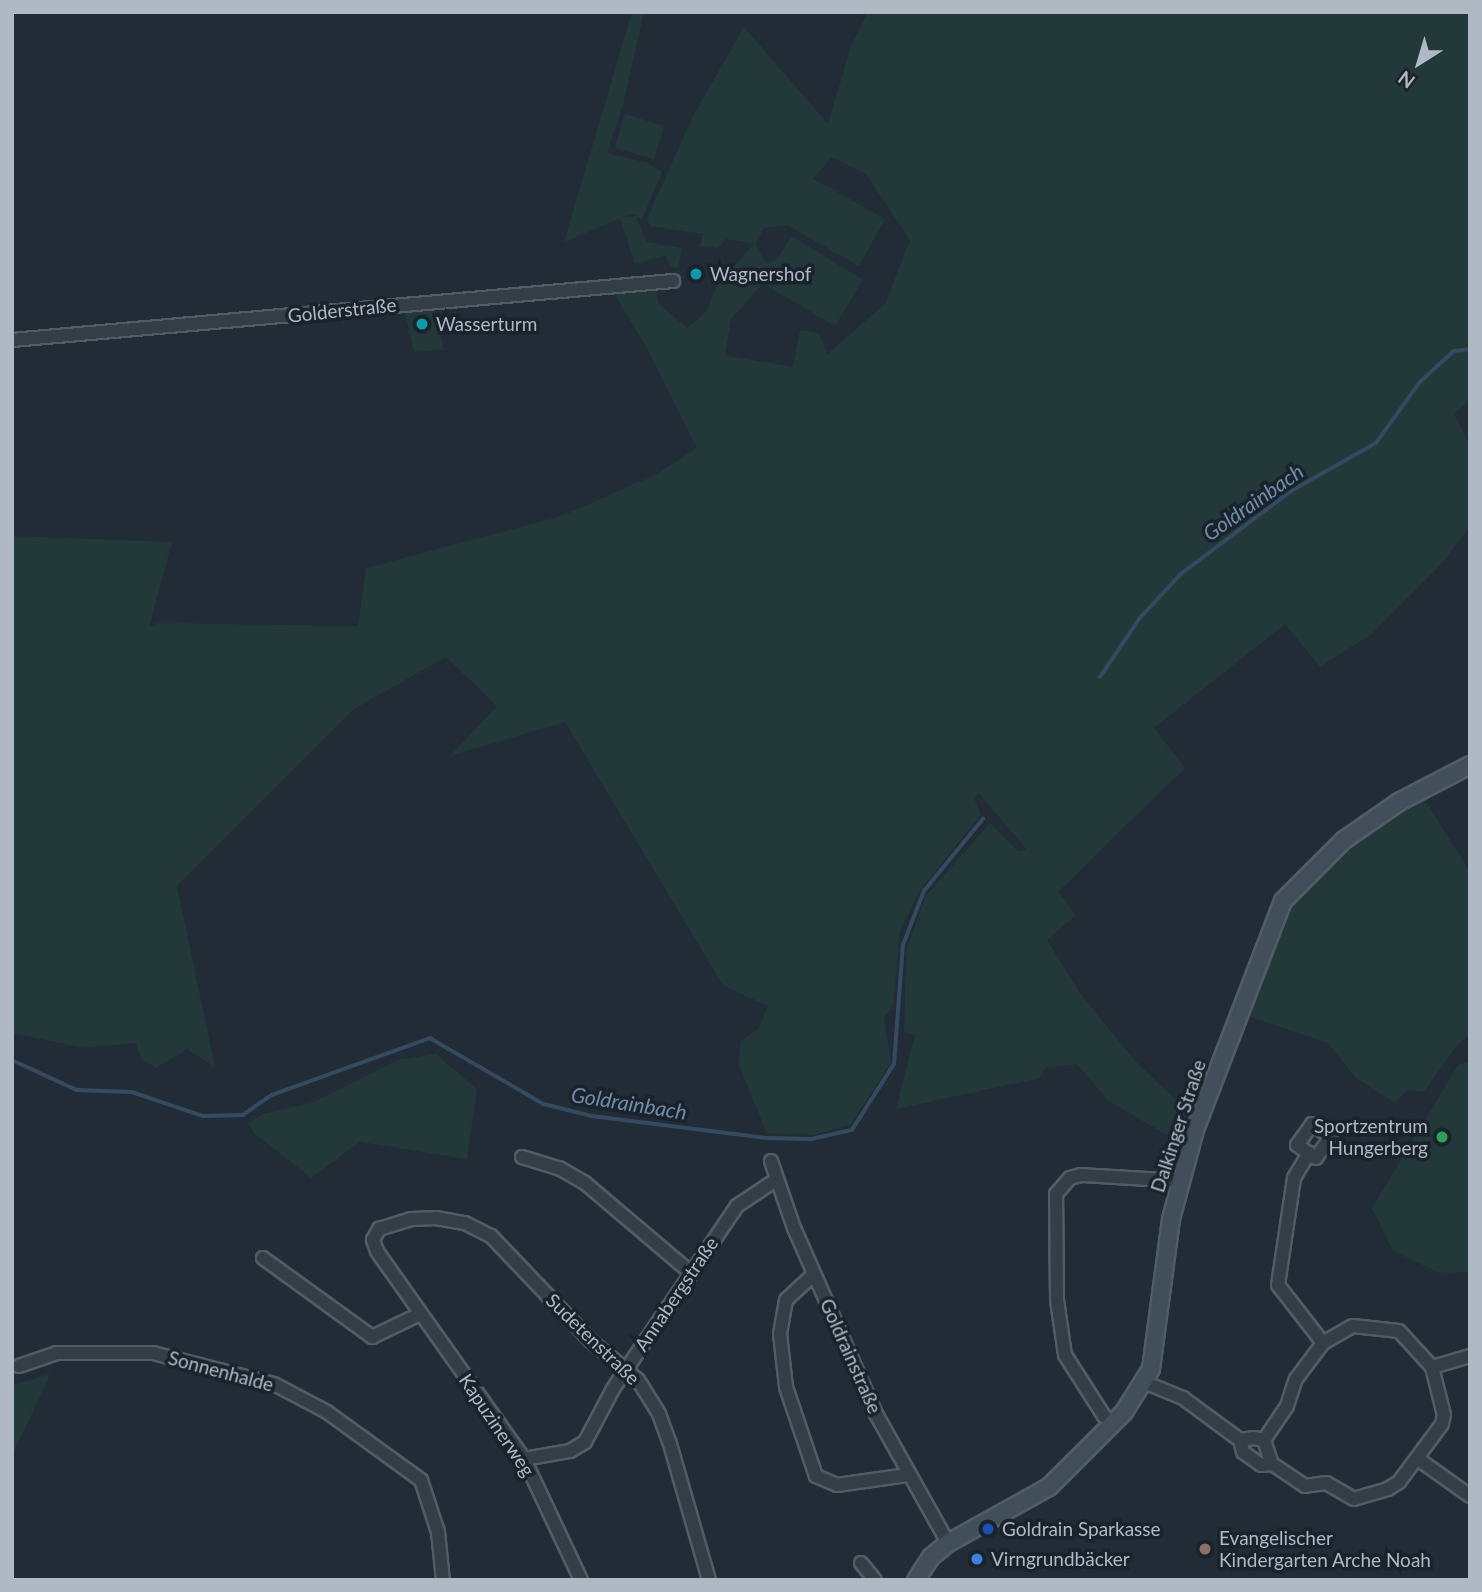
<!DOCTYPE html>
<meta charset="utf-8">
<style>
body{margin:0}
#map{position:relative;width:1482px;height:1592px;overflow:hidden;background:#212c37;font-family:Lato,sans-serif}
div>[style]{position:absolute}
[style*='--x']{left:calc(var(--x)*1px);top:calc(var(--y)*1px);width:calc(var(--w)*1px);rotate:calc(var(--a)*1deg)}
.green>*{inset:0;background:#233838;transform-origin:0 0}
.stream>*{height:3.5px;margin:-1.75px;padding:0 1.75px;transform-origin:1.75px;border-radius:1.75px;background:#354a5e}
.roads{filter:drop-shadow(2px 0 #525c65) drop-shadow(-2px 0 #525c65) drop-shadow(0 2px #525c65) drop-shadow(0 -2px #525c65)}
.street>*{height:12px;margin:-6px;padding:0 6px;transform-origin:6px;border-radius:6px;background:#343e47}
.secondary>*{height:16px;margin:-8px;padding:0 8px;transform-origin:8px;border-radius:8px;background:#424e5a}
.dots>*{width:19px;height:19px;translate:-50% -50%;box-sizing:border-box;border:4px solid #1a232c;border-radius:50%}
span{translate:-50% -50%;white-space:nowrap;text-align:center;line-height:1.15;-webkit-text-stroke:7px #1a232c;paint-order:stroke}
.poi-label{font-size:19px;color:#aeb9c4}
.left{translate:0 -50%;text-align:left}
.right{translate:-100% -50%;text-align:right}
.street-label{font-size:19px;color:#aeb9c4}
.water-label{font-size:21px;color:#708da7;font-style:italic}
.frame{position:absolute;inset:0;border:14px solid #aeb9c4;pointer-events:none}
.north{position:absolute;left:1384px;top:28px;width:70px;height:70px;-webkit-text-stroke:5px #1a232c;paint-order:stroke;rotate:217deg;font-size:19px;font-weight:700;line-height:28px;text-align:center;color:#aeb9c4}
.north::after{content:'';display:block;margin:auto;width:24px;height:32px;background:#aeb9c4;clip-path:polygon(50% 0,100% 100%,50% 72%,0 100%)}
</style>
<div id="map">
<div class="green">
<div style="clip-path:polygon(632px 12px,644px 12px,623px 105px,607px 153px,648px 163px,662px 172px,642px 219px,636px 217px,647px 242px,682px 248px,678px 268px,671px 267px,665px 255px,635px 264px,620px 218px,636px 216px,631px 214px,564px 242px)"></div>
<div style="clip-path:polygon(evenodd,868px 12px,1470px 12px,1470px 400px,1454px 414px,1470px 445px,1470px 526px,1444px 561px,1373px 633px,1320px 667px,1285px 624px,1154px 728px,1185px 768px,1058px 892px,1076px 915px,1047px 940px,1080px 993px,1135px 1061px,1193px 1116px,1183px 1144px,1108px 1101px,1077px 1064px,1045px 1068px,1040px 1078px,896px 1109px,915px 1035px,904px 1032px,906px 952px,925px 897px,990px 823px,1018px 851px,1027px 850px,979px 793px,974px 798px,981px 815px,920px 890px,900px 930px,893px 1006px,884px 1017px,891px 1063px,850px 1125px,813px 1135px,767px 1133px,738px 1063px,741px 1041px,758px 1029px,768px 1006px,723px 985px,565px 722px,450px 756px,497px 706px,446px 657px,354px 709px,177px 886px,215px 1067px,187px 1049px,156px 1068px,141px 1059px,136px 1043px,84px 1048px,12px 1033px,12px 536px,172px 542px,149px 627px,158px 623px,358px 626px,366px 568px,562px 516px,657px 474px,697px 448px,645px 345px,610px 287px,654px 283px,659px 304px,687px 328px,707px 311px,717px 285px,754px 244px,726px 239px,718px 248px,700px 247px,703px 234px,650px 226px,647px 219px,693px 116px,744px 27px,828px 124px,851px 46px,868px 12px,831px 157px,866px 174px,910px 240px,885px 304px,827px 354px,819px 333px,800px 330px,793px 367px,725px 355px,731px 319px,763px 283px,835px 326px,863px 280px,792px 236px,777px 259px,766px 263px,755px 244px,764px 228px,787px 225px,859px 266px,885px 219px,814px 179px,831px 157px)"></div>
<div style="left:625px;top:114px;width:41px;height:35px;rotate:17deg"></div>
<div style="clip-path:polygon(435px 310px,444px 350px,414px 352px,405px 313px)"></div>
<div style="clip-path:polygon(1423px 798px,1470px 871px,1470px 1035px,1456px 1046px,1424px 1092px,1407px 1090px,1394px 1103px,1356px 1078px,1328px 1043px,1248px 1016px,1287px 911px,1356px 844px)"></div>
<div style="clip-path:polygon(436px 1054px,477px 1089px,467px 1159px,360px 1142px,311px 1178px,254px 1133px,248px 1123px,263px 1114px,311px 1103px,401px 1059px)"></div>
<div style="clip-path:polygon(1470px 1061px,1470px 1272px,1440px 1273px,1393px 1251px,1372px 1208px,1458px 1065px)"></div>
<div style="clip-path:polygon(50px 1374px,44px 1388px,12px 1456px,12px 1385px)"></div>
</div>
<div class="stream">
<div style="--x:1100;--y:677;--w:71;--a:-55.9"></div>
<div style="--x:1140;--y:618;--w:60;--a:-47"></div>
<div style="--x:1181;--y:574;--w:138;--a:-37"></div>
<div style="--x:1291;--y:491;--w:98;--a:-29.5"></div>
<div style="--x:1376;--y:443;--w:75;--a:-54.2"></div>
<div style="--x:1420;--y:382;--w:46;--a:-42.4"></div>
<div style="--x:1454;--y:351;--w:16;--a:-7"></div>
<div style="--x:12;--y:1060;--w:72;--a:24.8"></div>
<div style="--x:77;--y:1090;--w:55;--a:2.1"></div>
<div style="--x:132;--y:1092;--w:75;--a:18.7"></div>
<div style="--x:203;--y:1116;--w:40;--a:-1.4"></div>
<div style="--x:243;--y:1115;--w:35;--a:-35"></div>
<div style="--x:272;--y:1095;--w:168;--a:-19.8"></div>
<div style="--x:430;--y:1038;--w:132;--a:30.1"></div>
<div style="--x:544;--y:1104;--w:49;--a:14"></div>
<div style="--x:592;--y:1116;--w:174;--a:7.2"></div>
<div style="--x:765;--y:1138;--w:46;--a:1.2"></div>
<div style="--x:811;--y:1139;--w:42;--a:-12.4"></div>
<div style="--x:852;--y:1130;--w:78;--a:-57.5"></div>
<div style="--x:894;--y:1064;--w:119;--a:-85.7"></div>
<div style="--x:903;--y:945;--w:58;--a:-68.7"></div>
<div style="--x:924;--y:891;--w:93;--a:-50.7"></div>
</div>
<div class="roads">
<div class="street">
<div style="--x:12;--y:340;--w:664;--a:-5.1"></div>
<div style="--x:1312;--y:1124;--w:23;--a:34"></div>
<div style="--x:1331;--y:1137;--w:26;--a:126"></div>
<div style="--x:1316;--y:1158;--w:23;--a:-146"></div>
<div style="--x:1297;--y:1145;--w:26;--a:-54"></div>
<div style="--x:1309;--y:1153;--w:29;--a:121"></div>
<div style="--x:1294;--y:1178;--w:108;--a:98.5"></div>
<div style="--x:1278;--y:1285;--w:73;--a:52.2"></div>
<div style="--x:522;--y:1157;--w:39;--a:17"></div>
<div style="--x:559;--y:1168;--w:30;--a:30"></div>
<div style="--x:585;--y:1183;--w:139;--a:40.3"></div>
<div style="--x:771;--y:1161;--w:71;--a:71.1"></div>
<div style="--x:794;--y:1228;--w:203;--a:66.2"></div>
<div style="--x:876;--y:1414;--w:148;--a:60.8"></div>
<div style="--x:263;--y:1258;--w:135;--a:35.9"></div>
<div style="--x:372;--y:1337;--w:53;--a:-25.6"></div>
<div style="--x:814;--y:1274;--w:38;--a:137"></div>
<div style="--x:786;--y:1300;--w:35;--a:100"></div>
<div style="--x:780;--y:1334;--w:53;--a:83.5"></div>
<div style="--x:786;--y:1387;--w:94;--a:71.4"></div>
<div style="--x:816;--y:1476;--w:23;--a:23"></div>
<div style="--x:837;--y:1485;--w:71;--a:-8.1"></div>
<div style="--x:19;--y:1366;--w:39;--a:-19"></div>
<div style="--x:56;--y:1353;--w:97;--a:0"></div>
<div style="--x:153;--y:1353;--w:125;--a:14.4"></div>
<div style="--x:274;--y:1384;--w:60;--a:27.8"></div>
<div style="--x:327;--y:1412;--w:116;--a:35.9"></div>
<div style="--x:421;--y:1480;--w:55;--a:71.9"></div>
<div style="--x:438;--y:1532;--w:48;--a:84.1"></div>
<div style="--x:1432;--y:1367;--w:40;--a:-16"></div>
<div style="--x:1144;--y:1382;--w:42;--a:22.3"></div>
<div style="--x:1183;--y:1398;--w:71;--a:36.4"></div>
<div style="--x:1114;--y:1424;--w:13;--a:-141"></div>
<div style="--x:1104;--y:1416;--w:72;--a:-122.6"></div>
<div style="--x:1065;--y:1355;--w:56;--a:-98.3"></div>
<div style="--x:1057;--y:1300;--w:106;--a:-90.5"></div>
<div style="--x:1056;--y:1194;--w:21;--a:-49"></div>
<div style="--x:1070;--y:1178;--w:11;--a:-15"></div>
<div style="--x:1081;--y:1175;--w:98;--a:3.5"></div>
<div style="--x:1254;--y:1438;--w:10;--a:11"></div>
<div style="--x:1264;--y:1440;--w:25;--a:72"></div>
<div style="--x:1272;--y:1464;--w:11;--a:175"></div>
<div style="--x:1261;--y:1465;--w:22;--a:-144"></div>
<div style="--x:1243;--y:1452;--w:12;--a:-104"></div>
<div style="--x:1240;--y:1440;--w:14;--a:-8"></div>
<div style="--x:1264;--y:1440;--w:41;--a:-55.9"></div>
<div style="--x:1287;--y:1406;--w:28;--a:-72"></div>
<div style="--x:1296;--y:1379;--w:45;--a:-53.1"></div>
<div style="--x:1323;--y:1343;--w:34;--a:-30"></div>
<div style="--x:1353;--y:1326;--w:46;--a:6.2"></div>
<div style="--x:1399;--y:1331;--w:49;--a:47.5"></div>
<div style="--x:1432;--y:1367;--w:49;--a:76"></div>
<div style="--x:1444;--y:1415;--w:9;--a:103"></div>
<div style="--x:1442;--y:1424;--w:72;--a:126.6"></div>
<div style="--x:1399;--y:1482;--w:13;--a:148"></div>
<div style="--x:1388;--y:1489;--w:35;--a:164"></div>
<div style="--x:1354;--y:1499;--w:32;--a:-150"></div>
<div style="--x:1326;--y:1483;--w:21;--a:172"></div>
<div style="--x:1305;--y:1486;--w:40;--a:-146"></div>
<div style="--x:524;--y:1459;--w:47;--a:-9.9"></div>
<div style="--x:570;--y:1451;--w:17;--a:-31"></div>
<div style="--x:585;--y:1442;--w:60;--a:-62.2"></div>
<div style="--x:613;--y:1389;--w:221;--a:-55.9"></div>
<div style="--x:737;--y:1206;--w:47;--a:-33.7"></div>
<div style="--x:1418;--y:1459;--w:64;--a:35.4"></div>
<div style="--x:861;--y:1563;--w:22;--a:51"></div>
<div style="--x:581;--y:1580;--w:134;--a:-115.2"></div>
<div style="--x:524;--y:1459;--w:255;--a:-125.3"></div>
<div style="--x:377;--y:1251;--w:12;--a:-110"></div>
<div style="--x:373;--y:1240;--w:13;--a:-61"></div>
<div style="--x:379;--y:1229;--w:34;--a:-17"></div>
<div style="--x:411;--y:1219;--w:25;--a:-2"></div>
<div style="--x:436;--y:1218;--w:29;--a:10"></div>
<div style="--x:465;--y:1223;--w:29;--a:27"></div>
<div style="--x:491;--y:1236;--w:145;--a:46.4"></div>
<div style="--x:591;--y:1341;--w:61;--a:39.7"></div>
<div style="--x:638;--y:1380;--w:40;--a:58"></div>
<div style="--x:659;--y:1414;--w:32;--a:70"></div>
<div style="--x:670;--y:1444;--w:141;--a:74"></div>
</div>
<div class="secondary">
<div style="--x:916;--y:1580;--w:27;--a:-57"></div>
<div style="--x:931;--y:1557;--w:22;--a:-39"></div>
<div style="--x:948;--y:1543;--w:115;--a:-29"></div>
<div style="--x:1049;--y:1487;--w:106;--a:-45"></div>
<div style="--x:1124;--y:1412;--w:51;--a:-57.9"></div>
<div style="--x:1151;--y:1369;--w:151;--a:-82.4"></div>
<div style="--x:1171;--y:1219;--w:92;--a:-74.9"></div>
<div style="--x:1195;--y:1130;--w:245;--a:-69"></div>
<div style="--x:1283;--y:901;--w:86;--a:-45"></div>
<div style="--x:1344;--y:840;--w:67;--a:-34.6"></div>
<div style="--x:1399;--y:802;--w:80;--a:-27.5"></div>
</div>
</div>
<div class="dots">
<div style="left:696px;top:274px;background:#0f9aa8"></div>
<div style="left:422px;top:324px;background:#0f9aa8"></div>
<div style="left:1442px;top:1137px;background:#2e9e5b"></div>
<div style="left:988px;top:1529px;background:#1a4fb4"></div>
<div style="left:1205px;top:1549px;background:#8d6e63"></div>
<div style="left:977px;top:1559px;background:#3f7fe0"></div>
</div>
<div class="poi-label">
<span class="left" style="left:710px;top:274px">Wagnershof</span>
<span class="left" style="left:436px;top:324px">Wasserturm</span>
<span class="right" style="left:1428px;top:1137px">Sportzentrum<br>Hungerberg</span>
<span class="left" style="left:1002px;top:1529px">Goldrain Sparkasse</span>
<span class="left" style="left:1219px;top:1549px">Evangelischer<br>Kindergarten Arche Noah</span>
<span class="left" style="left:991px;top:1559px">Virngrundbäcker</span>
</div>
<div class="street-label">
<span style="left:342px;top:310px;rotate:-6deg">Golderstraße</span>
<span style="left:1178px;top:1126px;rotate:-72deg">Dalkinger Straße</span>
<span style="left:676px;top:1294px;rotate:-56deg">Annabergstraße</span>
<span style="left:593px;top:1339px;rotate:44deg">Sudetenstraße</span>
<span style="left:851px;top:1356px;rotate:66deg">Goldrainstraße</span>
<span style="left:221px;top:1371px;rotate:15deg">Sonnenhalde</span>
<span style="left:497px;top:1425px;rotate:56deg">Kapuzinerweg</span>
</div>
<div class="water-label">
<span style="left:1253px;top:502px;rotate:-35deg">Goldrainbach</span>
<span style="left:629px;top:1103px;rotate:9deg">Goldrainbach</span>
</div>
<div class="frame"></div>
<div class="north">N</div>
</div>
